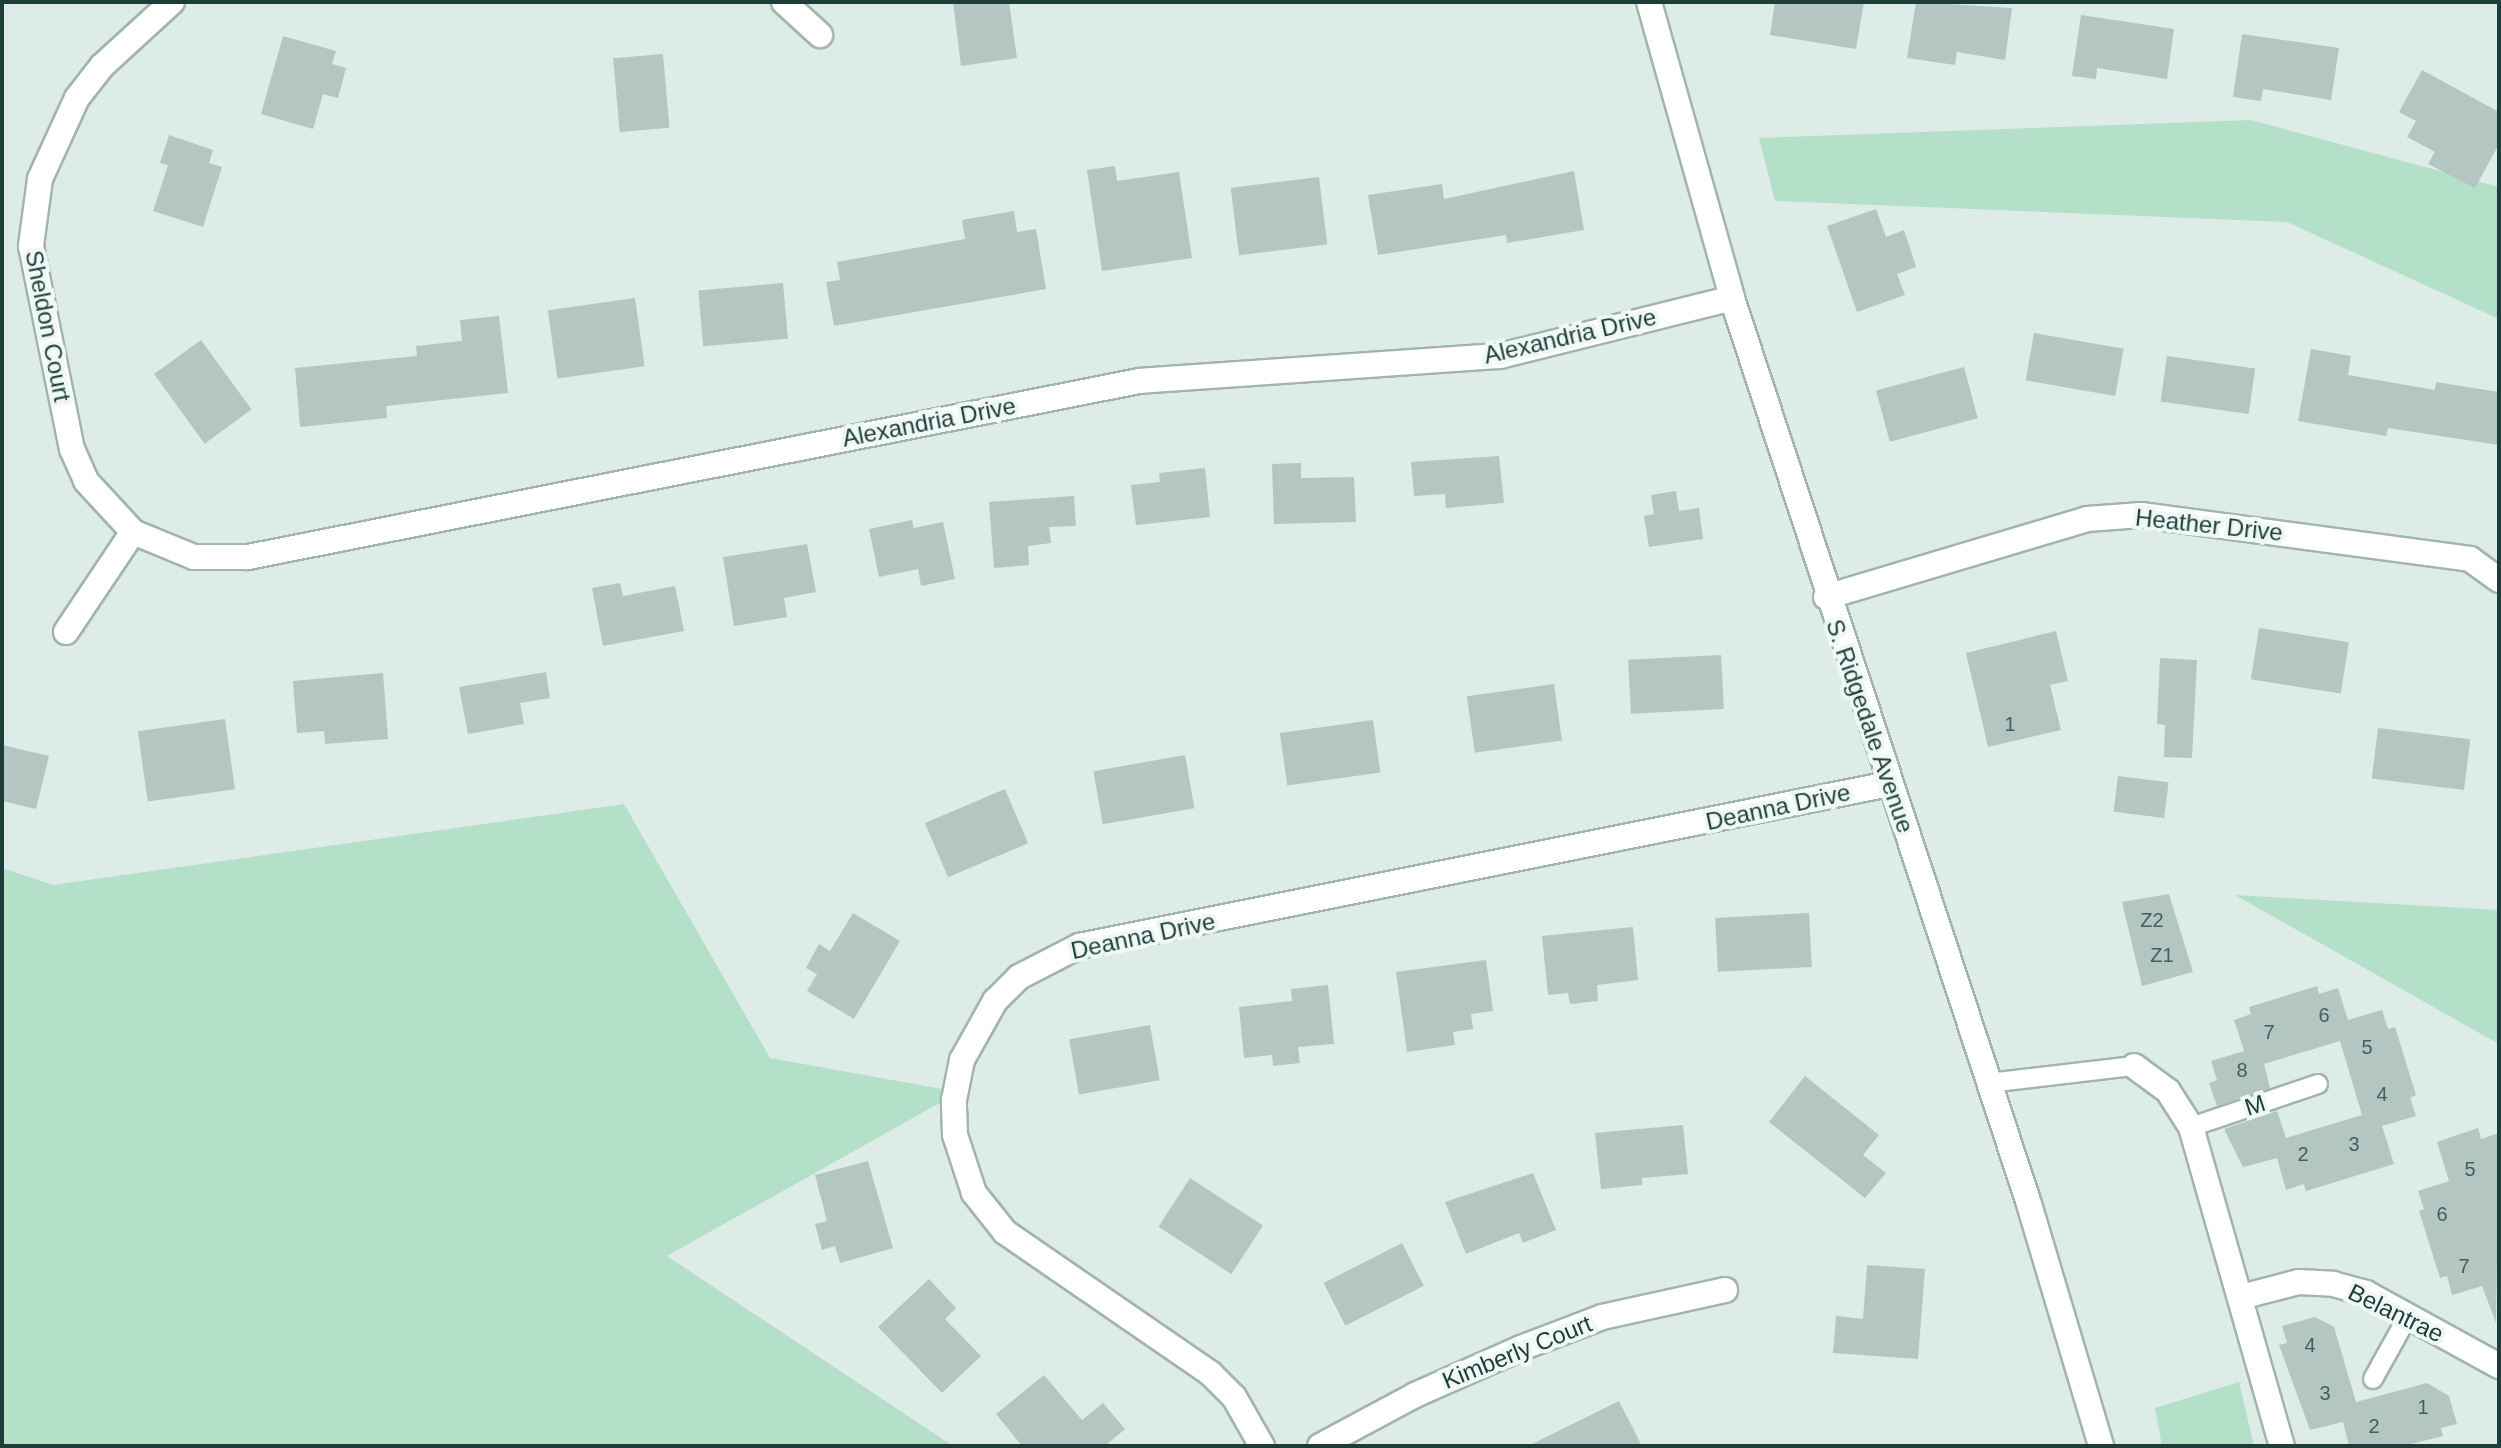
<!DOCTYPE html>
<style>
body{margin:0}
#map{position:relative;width:2501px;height:1448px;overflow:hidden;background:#deece8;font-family:Helvetica,sans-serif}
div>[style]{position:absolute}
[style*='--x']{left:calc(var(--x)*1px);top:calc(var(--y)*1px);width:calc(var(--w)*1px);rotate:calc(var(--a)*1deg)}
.green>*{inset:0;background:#b4dfc8}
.building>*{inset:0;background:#b3c6c2;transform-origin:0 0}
.roads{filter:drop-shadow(2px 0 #a1b4b0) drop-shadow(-2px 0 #a1b4b0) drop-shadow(0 2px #a1b4b0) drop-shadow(0 -2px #a1b4b0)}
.lane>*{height:18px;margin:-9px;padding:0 9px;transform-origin:9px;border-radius:9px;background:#fff}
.street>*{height:24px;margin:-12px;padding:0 12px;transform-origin:12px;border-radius:12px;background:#fff}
.secondary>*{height:24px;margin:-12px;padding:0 12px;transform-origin:12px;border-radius:12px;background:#fff}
span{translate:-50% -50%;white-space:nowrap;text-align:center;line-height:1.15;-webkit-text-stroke:8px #eff8f5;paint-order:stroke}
.number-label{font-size:20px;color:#435f5c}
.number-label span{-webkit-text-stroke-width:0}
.street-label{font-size:24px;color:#1e3d3a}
.frame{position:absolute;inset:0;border:4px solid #1e3d3a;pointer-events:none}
</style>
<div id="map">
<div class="green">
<div style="clip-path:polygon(2251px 120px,2499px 187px,2499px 319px,2287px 222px,1775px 201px,1759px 138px)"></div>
<div style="clip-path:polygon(624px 804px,770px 1058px,959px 1092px,667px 1256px,953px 1446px,2px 1446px,2px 868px,53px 885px)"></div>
<div style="clip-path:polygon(2235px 895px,2499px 910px,2499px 1044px)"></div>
<div style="clip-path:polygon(2239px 1382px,2254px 1446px,2162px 1446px,2155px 1408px)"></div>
</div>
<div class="building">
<div style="clip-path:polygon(953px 2px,1009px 2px,1017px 58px,961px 66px)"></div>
<div style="clip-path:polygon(1775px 2px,1864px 2px,1856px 49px,1770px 35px)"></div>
<div style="clip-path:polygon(1916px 2px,2012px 8px,2005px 60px,1957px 52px,1955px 65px,1907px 58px)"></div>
<div style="clip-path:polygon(2081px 15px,2174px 29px,2167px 79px,2097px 68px,2096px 79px,2072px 76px)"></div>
<div style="clip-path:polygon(2242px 34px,2339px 48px,2331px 100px,2263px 89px,2261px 101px,2233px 97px)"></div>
<div style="clip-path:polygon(283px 36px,336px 51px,332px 64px,346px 68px,338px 98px,323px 94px,313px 129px,261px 114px)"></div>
<div style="left:663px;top:54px;width:74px;height:50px;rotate:85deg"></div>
<div style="clip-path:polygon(2422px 70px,2499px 112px,2499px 144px,2475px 188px,2428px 164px,2435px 152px,2407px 137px,2416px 121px,2399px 112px)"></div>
<div style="clip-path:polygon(169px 135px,213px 150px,209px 163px,222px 167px,203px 227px,153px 211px,168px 165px,160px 163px)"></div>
<div style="clip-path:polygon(1115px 166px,1117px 181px,1179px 172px,1192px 258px,1102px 271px,1087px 170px)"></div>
<div style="clip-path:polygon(1574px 171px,1584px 230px,1507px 243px,1506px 235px,1378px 255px,1368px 195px,1442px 184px,1444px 199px)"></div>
<div style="left:1319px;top:177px;width:68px;height:89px;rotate:83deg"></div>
<div style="clip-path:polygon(1876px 209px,1886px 237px,1904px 230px,1916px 267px,1897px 274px,1905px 295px,1857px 312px,1827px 226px)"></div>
<div style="clip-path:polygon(1014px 211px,1017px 232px,1036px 229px,1046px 289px,834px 326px,826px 282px,840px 280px,837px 262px,965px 239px,962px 220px)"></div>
<div style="left:783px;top:283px;width:56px;height:85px;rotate:85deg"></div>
<div style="left:635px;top:298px;width:69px;height:88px;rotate:82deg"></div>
<div style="clip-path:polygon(499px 316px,508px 393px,386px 406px,387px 418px,300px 427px,295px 368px,417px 356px,416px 346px,462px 341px,460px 320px)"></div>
<div style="left:2034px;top:333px;width:91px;height:48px;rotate:10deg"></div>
<div style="left:201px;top:340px;width:86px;height:58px;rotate:54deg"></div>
<div style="clip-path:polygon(2311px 349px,2351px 356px,2348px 375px,2435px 390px,2436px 382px,2499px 392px,2499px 445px,2388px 428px,2386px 436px,2298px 421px)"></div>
<div style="left:2167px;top:356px;width:89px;height:46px;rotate:8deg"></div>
<div style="left:1964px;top:367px;width:53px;height:91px;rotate:75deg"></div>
<div style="clip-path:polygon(1499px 456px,1504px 503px,1446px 508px,1445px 494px,1414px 496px,1411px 462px)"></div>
<div style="clip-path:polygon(1301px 463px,1301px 478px,1354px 477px,1356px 522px,1274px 524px,1272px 464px)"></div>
<div style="clip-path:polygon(1205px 468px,1210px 517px,1136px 525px,1131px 485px,1160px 482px,1159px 473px)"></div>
<div style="clip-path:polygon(1676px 491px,1679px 511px,1699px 508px,1703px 539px,1649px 547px,1644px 516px,1654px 514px,1651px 495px)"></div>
<div style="clip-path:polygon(1074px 496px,1076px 526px,1049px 527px,1051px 543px,1028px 546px,1029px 565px,994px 568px,989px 502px)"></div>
<div style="clip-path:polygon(912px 520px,914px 528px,943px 522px,955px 579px,921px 586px,918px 569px,879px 577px,869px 529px)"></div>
<div style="clip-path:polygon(807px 544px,816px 592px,784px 598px,787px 617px,734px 626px,723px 557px)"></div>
<div style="clip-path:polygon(620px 583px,623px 596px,675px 586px,684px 631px,603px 646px,592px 588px)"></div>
<div style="left:2259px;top:628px;width:91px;height:52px;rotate:9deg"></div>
<div style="clip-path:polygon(2056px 631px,2068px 681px,2050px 685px,2061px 730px,1988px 747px,1966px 653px)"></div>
<div style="left:1721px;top:655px;width:54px;height:93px;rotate:87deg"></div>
<div style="clip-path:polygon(2160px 658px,2197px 660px,2192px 758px,2164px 757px,2165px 725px,2157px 724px)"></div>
<div style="clip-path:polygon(546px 672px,550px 698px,520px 703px,524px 724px,468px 734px,459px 687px)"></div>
<div style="clip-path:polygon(383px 673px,388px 739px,325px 744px,324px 731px,297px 733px,293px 681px)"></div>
<div style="left:1554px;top:684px;width:57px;height:88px;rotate:82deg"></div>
<div style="left:225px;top:719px;width:71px;height:88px;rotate:82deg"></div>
<div style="left:1373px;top:720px;width:53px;height:94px;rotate:82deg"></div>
<div style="left:2378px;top:728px;width:93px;height:51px;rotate:7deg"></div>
<div style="clip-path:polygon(2px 745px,49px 756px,36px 809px,2px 801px)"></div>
<div style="left:1185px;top:755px;width:54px;height:93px;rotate:80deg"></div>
<div style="left:2118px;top:776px;width:51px;height:36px;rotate:7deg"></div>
<div style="left:1005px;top:789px;width:59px;height:87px;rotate:67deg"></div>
<div style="clip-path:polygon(2169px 894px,2193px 972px,2142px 986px,2122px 902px)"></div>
<div style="clip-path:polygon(853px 913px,900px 941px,854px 1019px,807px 991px,817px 974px,806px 968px,819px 944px,830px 951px)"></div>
<div style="left:1809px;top:913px;width:54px;height:94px;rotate:87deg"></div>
<div style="clip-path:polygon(1633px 927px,1638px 980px,1597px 985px,1598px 1001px,1570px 1004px,1568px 993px,1548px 995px,1542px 936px)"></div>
<div style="clip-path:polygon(1486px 960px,1493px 1011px,1471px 1014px,1473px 1029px,1453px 1032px,1455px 1045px,1407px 1052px,1396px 972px)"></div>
<div style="clip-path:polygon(1328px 985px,1334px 1044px,1298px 1047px,1300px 1063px,1273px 1066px,1272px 1055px,1244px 1058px,1239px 1007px,1292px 1001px,1291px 989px)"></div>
<div style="clip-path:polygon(2317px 986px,2319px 994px,2338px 988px,2348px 1020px,2382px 1010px,2388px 1029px,2395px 1027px,2416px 1095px,2410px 1098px,2416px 1116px,2382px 1126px,2394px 1164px,2306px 1191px,2304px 1184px,2286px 1190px,2277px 1158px,2243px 1167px,2224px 1129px,2277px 1111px,2286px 1138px,2362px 1115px,2340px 1041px,2264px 1064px,2270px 1088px,2217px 1106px,2209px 1083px,2217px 1080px,2211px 1061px,2244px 1051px,2234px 1020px,2251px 1014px,2249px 1007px)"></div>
<div style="left:1150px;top:1025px;width:56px;height:82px;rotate:80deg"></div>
<div style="clip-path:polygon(1805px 1076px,1879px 1135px,1863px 1155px,1886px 1173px,1865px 1198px,1769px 1122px)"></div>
<div style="clip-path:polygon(1683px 1125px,1688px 1174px,1642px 1178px,1642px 1185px,1601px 1189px,1595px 1133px)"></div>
<div style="clip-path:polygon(2478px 1128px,2481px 1139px,2499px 1133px,2496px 1323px,2482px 1286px,2452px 1295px,2447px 1276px,2440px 1278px,2419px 1211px,2424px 1209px,2418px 1191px,2449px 1181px,2437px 1142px)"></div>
<div style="clip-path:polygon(868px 1161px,893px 1248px,840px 1263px,835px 1246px,822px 1250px,815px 1224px,827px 1221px,815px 1175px)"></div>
<div style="clip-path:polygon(1533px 1173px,1556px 1230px,1523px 1243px,1519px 1233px,1466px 1254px,1445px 1202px)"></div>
<div style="left:1190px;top:1178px;width:87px;height:58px;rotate:33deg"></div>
<div style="left:1402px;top:1243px;width:48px;height:88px;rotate:63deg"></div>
<div style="clip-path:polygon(1867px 1265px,1925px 1269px,1918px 1359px,1833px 1353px,1836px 1316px,1863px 1319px)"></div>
<div style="clip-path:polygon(929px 1279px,956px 1308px,945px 1319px,981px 1356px,942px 1393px,878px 1327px)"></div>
<div style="clip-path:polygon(2315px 1317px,2334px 1327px,2356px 1402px,2427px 1383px,2449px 1396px,2457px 1424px,2441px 1428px,2443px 1436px,2403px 1446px,2349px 1446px,2343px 1422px,2310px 1430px,2279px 1345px,2287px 1343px,2282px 1326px)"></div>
<div style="clip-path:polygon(1044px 1375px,1082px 1420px,1103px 1403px,1125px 1429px,1105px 1446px,1022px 1446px,996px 1414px)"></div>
<div style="clip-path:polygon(1619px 1401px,1642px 1446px,1528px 1446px)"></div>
</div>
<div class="roads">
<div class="lane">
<div style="--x:1989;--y:1083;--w:146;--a:-6.7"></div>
<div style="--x:2191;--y:1127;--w:134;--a:-18.7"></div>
<div style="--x:2373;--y:1379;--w:72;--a:-60.9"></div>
</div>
<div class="street">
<div style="--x:172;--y:2;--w:95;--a:137.6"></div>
<div style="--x:102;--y:66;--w:41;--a:128"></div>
<div style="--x:77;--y:98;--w:89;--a:114.6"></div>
<div style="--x:40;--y:179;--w:68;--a:97.7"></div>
<div style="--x:31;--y:246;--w:207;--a:78.6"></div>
<div style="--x:72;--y:449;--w:35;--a:66"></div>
<div style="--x:86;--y:481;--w:69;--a:47.3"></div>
<div style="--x:133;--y:532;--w:66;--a:22.3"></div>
<div style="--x:194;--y:557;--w:54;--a:0"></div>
<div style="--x:248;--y:557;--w:908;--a:-11.17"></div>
<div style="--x:1139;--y:381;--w:362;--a:-4"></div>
<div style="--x:1500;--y:356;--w:239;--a:-14"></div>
<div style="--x:784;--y:2;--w:49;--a:42.5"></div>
<div style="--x:1826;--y:597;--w:272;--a:-16.6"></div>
<div style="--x:2087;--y:519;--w:54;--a:-4.2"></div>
<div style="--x:2141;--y:515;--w:332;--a:7.6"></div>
<div style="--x:2470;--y:559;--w:36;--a:36"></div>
<div style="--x:66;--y:632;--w:120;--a:-56.2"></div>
<div style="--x:2134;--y:1066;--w:42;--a:36.3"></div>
<div style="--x:2168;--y:1091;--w:43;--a:57.4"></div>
<div style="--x:2191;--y:1127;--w:332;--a:74.1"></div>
<div style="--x:2241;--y:1297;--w:60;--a:-14.5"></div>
<div style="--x:2299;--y:1282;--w:34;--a:3"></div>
<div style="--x:2333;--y:1284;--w:34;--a:15"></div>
<div style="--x:2366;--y:1293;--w:152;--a:28.8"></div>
<div style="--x:1262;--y:1446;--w:56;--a:-119.7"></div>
<div style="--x:1234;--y:1397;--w:34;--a:-135"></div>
<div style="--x:1210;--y:1373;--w:249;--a:-145.5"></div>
<div style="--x:1005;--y:1232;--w:50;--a:-128.5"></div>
<div style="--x:974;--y:1193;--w:61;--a:-108.1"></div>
<div style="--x:955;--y:1135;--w:35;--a:-92"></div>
<div style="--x:954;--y:1100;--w:41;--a:-78.7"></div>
<div style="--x:962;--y:1060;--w:68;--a:-60.8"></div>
<div style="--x:995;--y:1001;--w:34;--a:-45"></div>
<div style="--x:1019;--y:977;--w:68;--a:-27.3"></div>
<div style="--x:1079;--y:946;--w:826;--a:-11.31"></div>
<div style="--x:1320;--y:1446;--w:108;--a:-28.2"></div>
<div style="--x:1415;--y:1395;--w:116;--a:-23.9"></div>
<div style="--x:1521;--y:1348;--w:87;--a:-20.9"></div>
<div style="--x:1602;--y:1317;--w:126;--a:-12.4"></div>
</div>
<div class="secondary">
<div style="--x:1649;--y:2;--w:307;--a:74.3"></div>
<div style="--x:1732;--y:298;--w:953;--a:71.85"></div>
<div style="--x:2029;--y:1204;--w:252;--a:73.4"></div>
</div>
</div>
<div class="number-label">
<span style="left:2010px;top:724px">1</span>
<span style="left:2152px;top:920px">Z2</span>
<span style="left:2162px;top:955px">Z1</span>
<span style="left:2324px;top:1015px">6</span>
<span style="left:2269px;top:1032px">7</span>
<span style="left:2367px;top:1047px">5</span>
<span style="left:2242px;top:1070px">8</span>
<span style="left:2382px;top:1094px">4</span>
<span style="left:2354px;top:1144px">3</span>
<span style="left:2303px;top:1154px">2</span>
<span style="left:2470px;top:1169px">5</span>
<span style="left:2442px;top:1214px">6</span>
<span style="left:2464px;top:1266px">7</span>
<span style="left:2310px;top:1345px">4</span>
<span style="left:2325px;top:1393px">3</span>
<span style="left:2423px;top:1407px">1</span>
<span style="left:2374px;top:1426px">2</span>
</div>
<div class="street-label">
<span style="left:48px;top:326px;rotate:79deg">Sheldon Court</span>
<span style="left:1570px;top:336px;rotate:-13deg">Alexandria Drive</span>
<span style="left:929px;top:422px;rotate:-11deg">Alexandria Drive</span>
<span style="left:2209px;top:525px;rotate:6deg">Heather Drive</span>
<span style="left:1870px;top:726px;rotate:71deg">S. Ridgedale Avenue</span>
<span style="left:1778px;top:807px;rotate:-12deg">Deanna Drive</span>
<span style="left:1143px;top:936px;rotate:-12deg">Deanna Drive</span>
<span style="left:2255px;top:1105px;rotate:-18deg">M</span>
<span style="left:2396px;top:1313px;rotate:26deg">Belantrae</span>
<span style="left:1517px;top:1352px;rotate:-22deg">Kimberly Court</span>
</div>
<div class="frame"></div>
</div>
